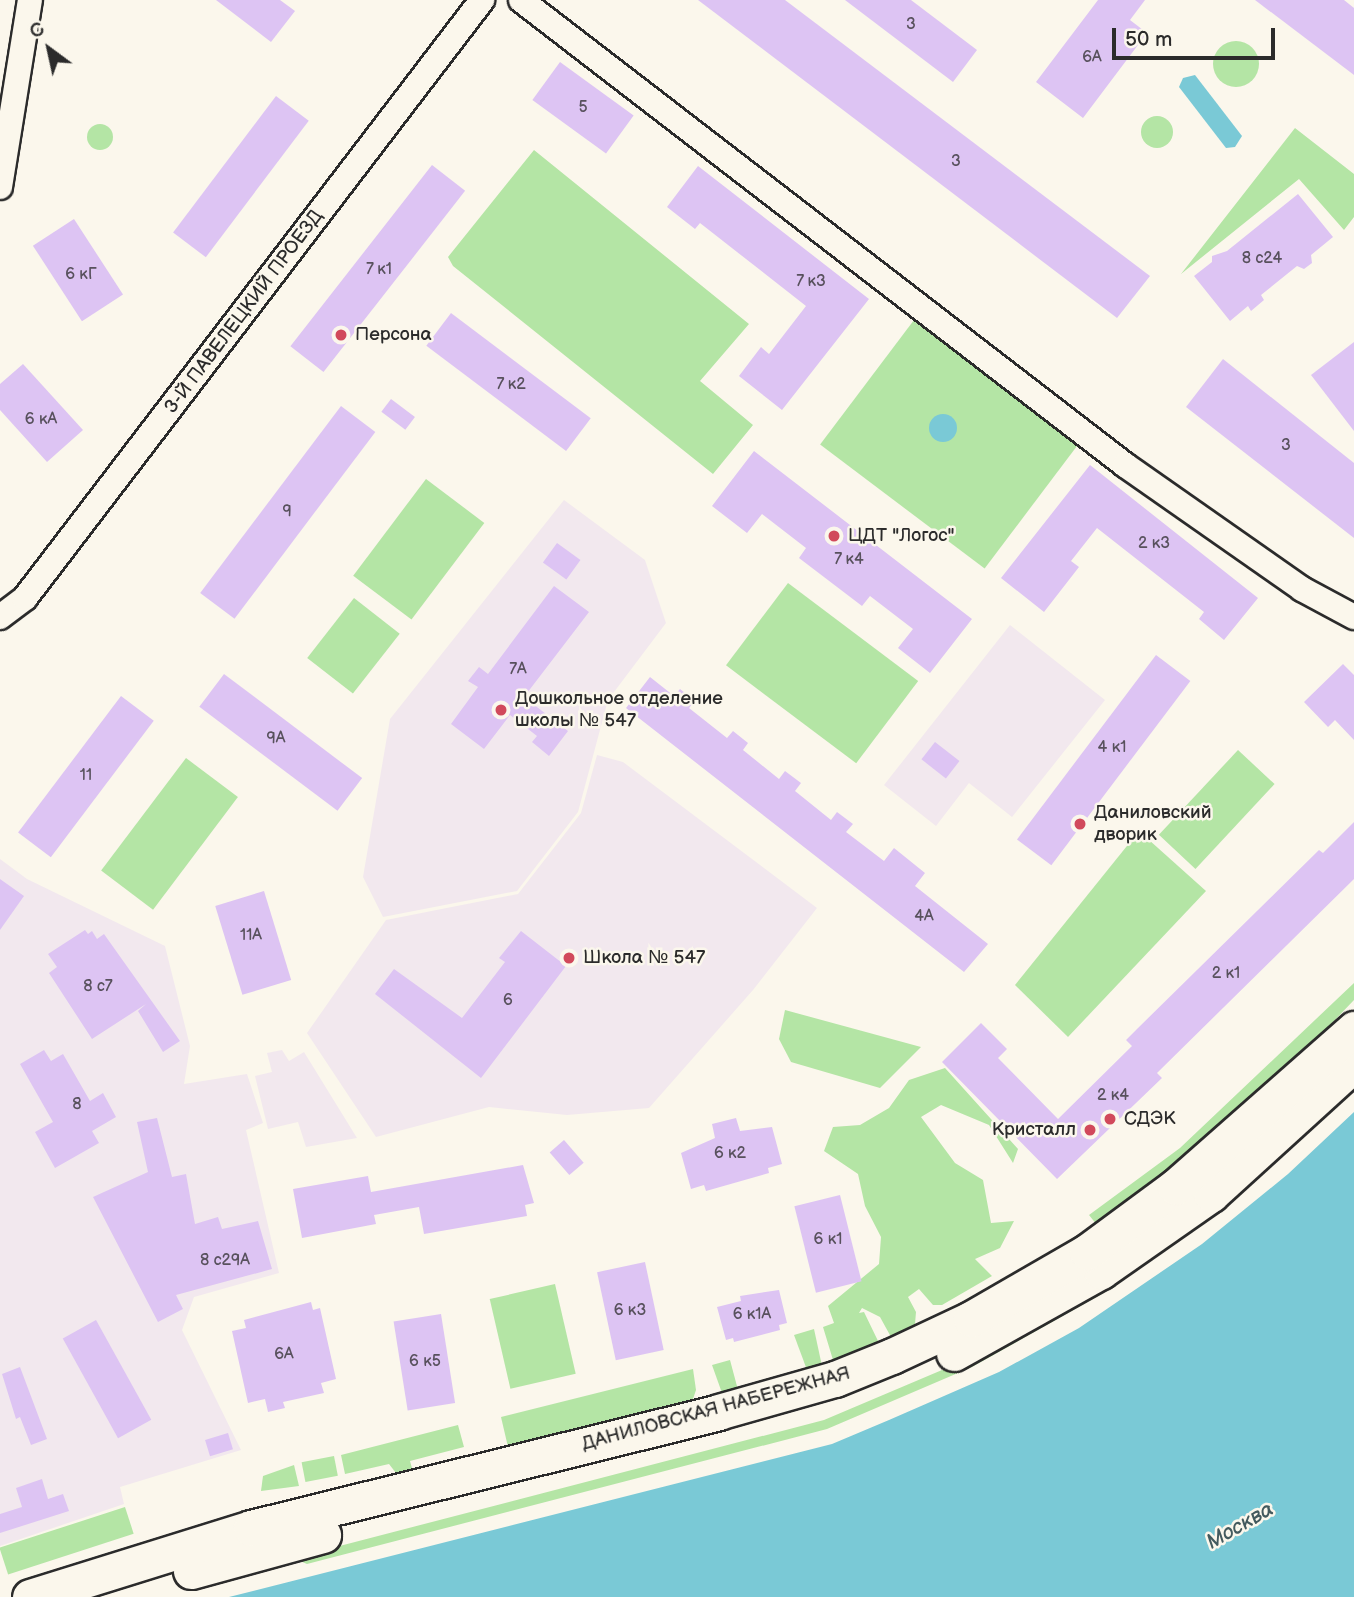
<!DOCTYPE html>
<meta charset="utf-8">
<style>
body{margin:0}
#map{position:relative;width:1354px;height:1597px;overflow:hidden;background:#fbf7ec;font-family:"Balsamiq Sans",sans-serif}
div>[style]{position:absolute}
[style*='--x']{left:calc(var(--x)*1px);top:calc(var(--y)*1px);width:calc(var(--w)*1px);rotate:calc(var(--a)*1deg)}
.built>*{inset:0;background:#f2e8ee}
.green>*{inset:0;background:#b4e5a5;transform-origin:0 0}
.round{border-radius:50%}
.water>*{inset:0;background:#7ac9d6}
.building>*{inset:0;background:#ddc4f3;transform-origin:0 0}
.roads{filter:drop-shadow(2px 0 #2b2b2b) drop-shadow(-2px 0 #2b2b2b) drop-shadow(0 2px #2b2b2b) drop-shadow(0 -2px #2b2b2b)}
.street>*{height:24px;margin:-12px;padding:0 12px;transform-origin:12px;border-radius:12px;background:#fbf7ec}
.secondary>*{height:35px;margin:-17.5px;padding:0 17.5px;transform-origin:17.5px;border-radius:17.5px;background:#fbf7ec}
.dots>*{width:19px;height:19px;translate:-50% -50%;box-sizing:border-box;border:4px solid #fbf7ec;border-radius:50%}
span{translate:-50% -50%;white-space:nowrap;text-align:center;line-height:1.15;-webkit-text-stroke:5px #fbf7ec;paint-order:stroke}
.number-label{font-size:16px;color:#58515d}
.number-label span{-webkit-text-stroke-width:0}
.street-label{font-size:19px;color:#2b2b2b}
.poi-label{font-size:19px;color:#2b2b2b}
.left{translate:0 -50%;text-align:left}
.right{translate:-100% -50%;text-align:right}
.water-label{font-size:21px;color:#435a5e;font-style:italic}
.north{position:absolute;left:14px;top:14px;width:70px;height:70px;-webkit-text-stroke:5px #fbf7ec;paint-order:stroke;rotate:327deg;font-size:19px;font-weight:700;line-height:28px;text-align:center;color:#2b2b2b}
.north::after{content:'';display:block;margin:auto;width:24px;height:32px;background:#2b2b2b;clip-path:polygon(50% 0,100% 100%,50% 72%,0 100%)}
.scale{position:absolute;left:1112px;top:28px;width:163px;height:32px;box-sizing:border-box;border:4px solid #2b2b2b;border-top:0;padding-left:9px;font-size:21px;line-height:24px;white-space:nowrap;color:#2b2b2b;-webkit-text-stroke:5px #fbf7ec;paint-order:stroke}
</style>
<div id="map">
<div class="built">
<div style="clip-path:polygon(564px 500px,645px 560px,666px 623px,608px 700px,578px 812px,517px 891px,383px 917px,363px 877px,390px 719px)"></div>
<div style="clip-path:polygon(1010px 625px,1105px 700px,1012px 817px,969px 783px,936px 826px,884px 785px)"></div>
<div style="clip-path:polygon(597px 755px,623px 762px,817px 908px,753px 990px,649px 1108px,567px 1115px,489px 1107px,376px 1137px,307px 1033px,386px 920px,518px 894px,581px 813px)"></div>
<div style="clip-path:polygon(0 859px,27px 879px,165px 946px,190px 1046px,184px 1084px,247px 1074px,263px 1123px,246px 1130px,279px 1273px,194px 1297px,182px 1330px,241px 1450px,120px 1487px,124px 1504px,0 1546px)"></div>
<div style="clip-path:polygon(282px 1050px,289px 1061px,304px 1052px,357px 1138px,306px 1147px,298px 1122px,268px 1129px,255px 1076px,272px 1072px,267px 1053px)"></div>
</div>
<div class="green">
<div class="round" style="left:1213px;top:41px;width:46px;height:46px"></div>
<div class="round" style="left:1141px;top:116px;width:32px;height:32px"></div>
<div class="round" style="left:87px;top:124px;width:26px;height:26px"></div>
<div style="clip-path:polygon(1295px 128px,1354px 174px,1354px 217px,1344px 230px,1299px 179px,1181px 274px)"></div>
<div style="clip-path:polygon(534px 150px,749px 324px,700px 381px,753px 425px,713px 474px,453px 266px,448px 257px)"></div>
<div style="left:914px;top:320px;width:206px;height:156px;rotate:37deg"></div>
<div style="left:426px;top:479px;width:73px;height:121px;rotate:37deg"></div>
<div style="left:788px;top:583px;width:163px;height:103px;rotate:37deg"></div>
<div style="left:354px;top:598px;width:58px;height:76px;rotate:38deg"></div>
<div style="left:1238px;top:750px;width:50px;height:116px;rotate:43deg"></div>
<div style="left:186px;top:758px;width:65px;height:141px;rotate:37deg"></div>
<div style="clip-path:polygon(1139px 831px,1206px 891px,1068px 1037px,1015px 985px)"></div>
<div style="clip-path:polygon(1354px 983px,1354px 1000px,1308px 1048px,1183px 1164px,1097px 1225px,1089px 1215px,1180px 1148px)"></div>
<div style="clip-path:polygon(785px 1010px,921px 1047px,880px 1088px,791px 1062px,779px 1039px)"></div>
<div style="clip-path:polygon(945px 1068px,1018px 1149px,1013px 1163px,989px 1125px,941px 1105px,921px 1117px,955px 1163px,983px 1180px,991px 1223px,1014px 1221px,1000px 1248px,975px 1259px,992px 1276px,942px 1305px,933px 1305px,919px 1289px,908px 1297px,916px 1312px,915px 1324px,891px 1337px,880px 1317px,862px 1308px,859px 1313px,864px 1312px,879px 1343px,839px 1362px,833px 1360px,823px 1327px,834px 1323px,828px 1306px,879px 1264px,881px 1237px,865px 1206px,858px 1174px,824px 1151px,833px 1127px,860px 1125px,889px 1108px,909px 1080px)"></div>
<div style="clip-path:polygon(1110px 1278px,1116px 1286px,972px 1367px,827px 1429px,307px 1564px,300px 1561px,305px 1555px,824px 1420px,968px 1359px)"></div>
<div style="left:555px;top:1284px;width:92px;height:67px;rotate:77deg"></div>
<div style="clip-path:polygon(814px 1329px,822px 1366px,807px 1370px,794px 1335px)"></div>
<div style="clip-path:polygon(730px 1360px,738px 1390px,722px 1393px,712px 1365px)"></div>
<div style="clip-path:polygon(693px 1369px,696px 1390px,692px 1402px,508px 1447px,501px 1417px)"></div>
<div style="clip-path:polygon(458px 1425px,464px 1447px,410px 1461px,415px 1479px,403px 1482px,389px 1464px,345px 1474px,341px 1455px)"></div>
<div style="left:334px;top:1456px;width:20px;height:33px;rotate:79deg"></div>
<div style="clip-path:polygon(294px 1465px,299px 1486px,261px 1491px,263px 1476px)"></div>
<div style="left:125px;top:1507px;width:28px;height:132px;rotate:72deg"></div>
</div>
<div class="water">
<div style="clip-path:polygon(1195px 75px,1242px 136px,1235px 147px,1226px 148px,1179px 87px,1183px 78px)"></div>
<div class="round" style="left:929px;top:414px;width:28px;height:28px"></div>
<div style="clip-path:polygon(1354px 1112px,1354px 1597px,229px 1597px,832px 1444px,889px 1420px,999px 1372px,1079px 1328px,1202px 1244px,1288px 1174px)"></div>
</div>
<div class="building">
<div style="clip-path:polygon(216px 0,280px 0,295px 11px,271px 42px)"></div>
<div style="clip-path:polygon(698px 0,785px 0,1150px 276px,1117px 318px)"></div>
<div style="clip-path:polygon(845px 0,911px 0,977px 50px,953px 82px)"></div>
<div style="clip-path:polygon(1098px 0,1145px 0,1130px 20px,1147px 33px,1083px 118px,1036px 82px)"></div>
<div style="clip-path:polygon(1255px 0,1344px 0,1354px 8px,1354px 75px)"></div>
<div style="left:560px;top:62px;width:91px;height:47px;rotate:36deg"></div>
<div style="left:276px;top:96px;width:41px;height:171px;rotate:37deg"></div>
<div style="left:432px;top:165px;width:42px;height:230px;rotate:38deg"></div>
<div style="clip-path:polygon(698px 166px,869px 299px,782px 410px,739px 376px,761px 347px,769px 354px,806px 306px,700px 223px,695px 229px,667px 207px)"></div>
<div style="clip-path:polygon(1298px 194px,1333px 237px,1311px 255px,1312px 263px,1304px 269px,1297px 266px,1261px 295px,1264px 300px,1251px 311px,1248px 306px,1230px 321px,1194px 276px,1212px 262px,1212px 256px,1227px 251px)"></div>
<div style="left:74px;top:219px;width:90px;height:49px;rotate:57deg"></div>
<div style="left:451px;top:313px;width:175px;height:41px;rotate:37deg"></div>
<div style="clip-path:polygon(1354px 342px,1354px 431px,1311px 375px)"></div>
<div style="clip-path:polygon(1223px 359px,1354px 463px,1354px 538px,1186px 407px)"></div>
<div style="clip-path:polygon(23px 364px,83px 430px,47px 462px,0 410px,0 384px)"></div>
<div style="left:391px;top:399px;width:30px;height:16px;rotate:37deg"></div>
<div style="left:341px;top:406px;width:43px;height:234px;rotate:37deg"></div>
<div style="clip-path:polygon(754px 451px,972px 619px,930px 673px,898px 648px,913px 629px,870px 596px,862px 606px,799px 558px,806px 548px,762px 514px,747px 533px,712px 506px)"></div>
<div style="clip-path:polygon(1090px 465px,1258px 598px,1224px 640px,1199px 619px,1204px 612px,1097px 528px,1071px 561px,1079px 567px,1044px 612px,1001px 578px)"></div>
<div style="left:557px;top:543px;width:29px;height:24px;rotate:36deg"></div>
<div style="clip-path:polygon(554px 586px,589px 612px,524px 697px,568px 731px,549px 756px,532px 742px,537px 736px,510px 715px,484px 749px,451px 724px,478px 687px,468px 681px,479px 667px,488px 674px)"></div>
<div style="left:1156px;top:655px;width:43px;height:231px;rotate:37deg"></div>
<div style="clip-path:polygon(1343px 664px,1354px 675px,1354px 740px,1335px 720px,1328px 727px,1304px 702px)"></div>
<div style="left:224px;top:674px;width:173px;height:41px;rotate:37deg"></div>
<div style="clip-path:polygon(650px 677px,674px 696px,680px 689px,695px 701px,689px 708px,727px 738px,733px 731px,748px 743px,743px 750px,779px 779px,785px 771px,801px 783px,795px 791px,831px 820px,837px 812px,853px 824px,846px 832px,884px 861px,894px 848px,925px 873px,915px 886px,988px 944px,964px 972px,626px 708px)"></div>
<div style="left:121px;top:696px;width:41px;height:171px;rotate:37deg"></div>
<div style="left:935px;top:742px;width:31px;height:22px;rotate:38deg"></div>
<div style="clip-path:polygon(1354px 822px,1354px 879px,1157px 1073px,1162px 1078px,1057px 1179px,942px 1062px,981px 1023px,1007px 1049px,998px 1058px,1058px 1119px,1132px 1046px,1126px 1040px,1137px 1029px,1319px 850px,1323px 853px)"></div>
<div style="clip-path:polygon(0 879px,24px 896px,0 930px)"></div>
<div style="left:264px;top:891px;width:93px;height:51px;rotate:73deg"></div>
<div style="clip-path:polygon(85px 930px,88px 934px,92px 931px,97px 939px,104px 934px,180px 1041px,163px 1052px,138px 1011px,146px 1004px,92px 1039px,49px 973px,57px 967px,48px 954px)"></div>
<div style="clip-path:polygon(521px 931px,566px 966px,481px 1078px,375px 994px,394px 969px,462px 1018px,505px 962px,499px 958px)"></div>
<div style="clip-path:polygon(44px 1050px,51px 1061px,63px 1054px,90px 1101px,103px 1093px,116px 1117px,92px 1131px,99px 1143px,55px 1168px,35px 1132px,53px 1122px,20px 1064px)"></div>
<div style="clip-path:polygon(157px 1118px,172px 1177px,186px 1174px,195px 1224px,218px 1217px,222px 1229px,258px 1221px,272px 1269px,176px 1295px,183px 1309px,158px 1322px,93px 1197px,148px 1172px,137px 1122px)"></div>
<div style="clip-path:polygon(736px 1118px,740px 1131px,772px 1127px,782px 1164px,768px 1168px,769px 1173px,706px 1191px,704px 1185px,691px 1189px,681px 1153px,715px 1138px,712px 1124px)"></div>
<div style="left:564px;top:1140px;width:30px;height:19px;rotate:49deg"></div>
<div style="clip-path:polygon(523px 1165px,534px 1203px,525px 1205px,527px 1216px,424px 1234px,419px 1207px,374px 1215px,376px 1224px,302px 1238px,293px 1189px,368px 1176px,371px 1192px)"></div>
<div style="left:840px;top:1195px;width:89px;height:47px;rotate:76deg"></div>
<div style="left:645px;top:1262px;width:90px;height:49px;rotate:78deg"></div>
<div style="clip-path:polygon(779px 1290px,787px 1323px,779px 1325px,780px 1330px,734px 1342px,733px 1338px,726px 1340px,717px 1307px,741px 1301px,740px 1296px)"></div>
<div style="clip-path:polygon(311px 1302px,313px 1310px,320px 1308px,336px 1379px,321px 1383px,324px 1393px,283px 1402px,285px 1408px,268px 1412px,265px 1399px,248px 1403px,232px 1331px,246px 1328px,244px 1320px)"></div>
<div style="left:441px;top:1314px;width:90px;height:48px;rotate:81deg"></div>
<div style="left:96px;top:1320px;width:114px;height:38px;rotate:61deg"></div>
<div style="clip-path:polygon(20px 1367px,47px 1439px,31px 1445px,20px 1417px,16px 1419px,2px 1374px)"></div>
<div style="left:228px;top:1433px;width:17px;height:24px;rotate:73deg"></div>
<div style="clip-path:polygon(42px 1479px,48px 1499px,63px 1494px,69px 1511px,0 1533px,0 1514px,22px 1507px,16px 1488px)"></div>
</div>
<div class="roads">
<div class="street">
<div style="--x:521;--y:0;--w:762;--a:37.59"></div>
<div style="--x:1125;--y:465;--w:216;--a:35"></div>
<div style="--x:1302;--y:589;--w:59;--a:28.3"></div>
<div style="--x:0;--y:187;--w:189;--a:-80.9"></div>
<div style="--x:0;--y:617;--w:31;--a:-37"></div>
<div style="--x:25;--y:598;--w:753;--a:-52.61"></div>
</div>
<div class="secondary">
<div style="--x:954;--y:1353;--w:168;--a:-29.2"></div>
<div style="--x:1101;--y:1271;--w:134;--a:-35"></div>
<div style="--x:1211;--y:1194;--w:193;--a:-42.3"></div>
<div style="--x:191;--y:1571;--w:137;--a:-15.3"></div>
<div style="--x:30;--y:1597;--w:232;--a:-17.3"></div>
<div style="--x:251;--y:1528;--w:481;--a:-13.9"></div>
<div style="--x:718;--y:1412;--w:122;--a:-15.8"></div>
<div style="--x:835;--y:1379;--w:61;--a:-22"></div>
<div style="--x:892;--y:1356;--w:87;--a:-25.1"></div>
<div style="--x:971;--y:1319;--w:134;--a:-30"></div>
<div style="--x:1087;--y:1252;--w:109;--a:-36.5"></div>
<div style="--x:1175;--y:1187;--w:239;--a:-41.4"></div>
</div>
</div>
<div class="dots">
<div style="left:341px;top:335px;background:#d1495b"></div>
<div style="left:834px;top:536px;background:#d1495b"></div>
<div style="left:501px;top:710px;background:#d1495b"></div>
<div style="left:1080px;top:824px;background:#d1495b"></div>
<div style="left:569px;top:958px;background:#d1495b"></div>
<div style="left:1110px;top:1119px;background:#d1495b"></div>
<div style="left:1090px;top:1130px;background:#d1495b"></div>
</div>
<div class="number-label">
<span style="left:911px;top:25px">3</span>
<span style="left:1092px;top:58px">6А</span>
<span style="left:583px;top:108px">5</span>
<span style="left:956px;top:162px">3</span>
<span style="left:1262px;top:259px">8 с24</span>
<span style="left:379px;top:270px">7 к1</span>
<span style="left:81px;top:275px">6 кГ</span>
<span style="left:811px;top:282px">7 к3</span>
<span style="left:511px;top:385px">7 к2</span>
<span style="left:41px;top:420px">6 кА</span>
<span style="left:1286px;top:446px">3</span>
<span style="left:287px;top:512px">9</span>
<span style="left:1154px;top:544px">2 к3</span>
<span style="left:849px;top:560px">7 к4</span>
<span style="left:518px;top:670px">7А</span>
<span style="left:276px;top:739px">9А</span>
<span style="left:1112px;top:748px">4 к1</span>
<span style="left:86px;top:776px">11</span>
<span style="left:924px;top:917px">4А</span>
<span style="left:251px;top:936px">11А</span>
<span style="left:1226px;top:974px">2 к1</span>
<span style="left:98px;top:987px">8 с7</span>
<span style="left:508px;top:1001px">6</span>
<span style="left:1113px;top:1096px">2 к4</span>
<span style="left:77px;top:1105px">8</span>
<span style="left:730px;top:1154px">6 к2</span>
<span style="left:828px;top:1240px">6 к1</span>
<span style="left:225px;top:1261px">8 с29А</span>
<span style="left:630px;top:1311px">6 к3</span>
<span style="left:752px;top:1315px">6 к1А</span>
<span style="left:284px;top:1355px">6А</span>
<span style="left:425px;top:1362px">6 к5</span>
</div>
<div class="street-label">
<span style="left:244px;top:312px;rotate:-53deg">3-Й ПАВЕЛЕЦКИЙ ПРОЕЗД</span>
<span style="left:716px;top:1409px;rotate:-15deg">ДАНИЛОВСКАЯ НАБЕРЕЖНАЯ</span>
</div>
<div class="poi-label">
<span class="left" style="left:355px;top:335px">Персона</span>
<span class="left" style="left:848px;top:536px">ЦДТ "Логос"</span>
<span class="left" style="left:515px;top:710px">Дошкольное отделение<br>школы № 547</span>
<span class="left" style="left:1094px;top:824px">Даниловский<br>дворик</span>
<span class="left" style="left:583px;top:958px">Школа № 547</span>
<span class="left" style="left:1124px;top:1119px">СДЭК</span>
<span class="right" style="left:1076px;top:1130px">Кристалл</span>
</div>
<div class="water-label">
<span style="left:1240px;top:1526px;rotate:-30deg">Москва</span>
</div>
<div class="north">С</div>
<div class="scale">50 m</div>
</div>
